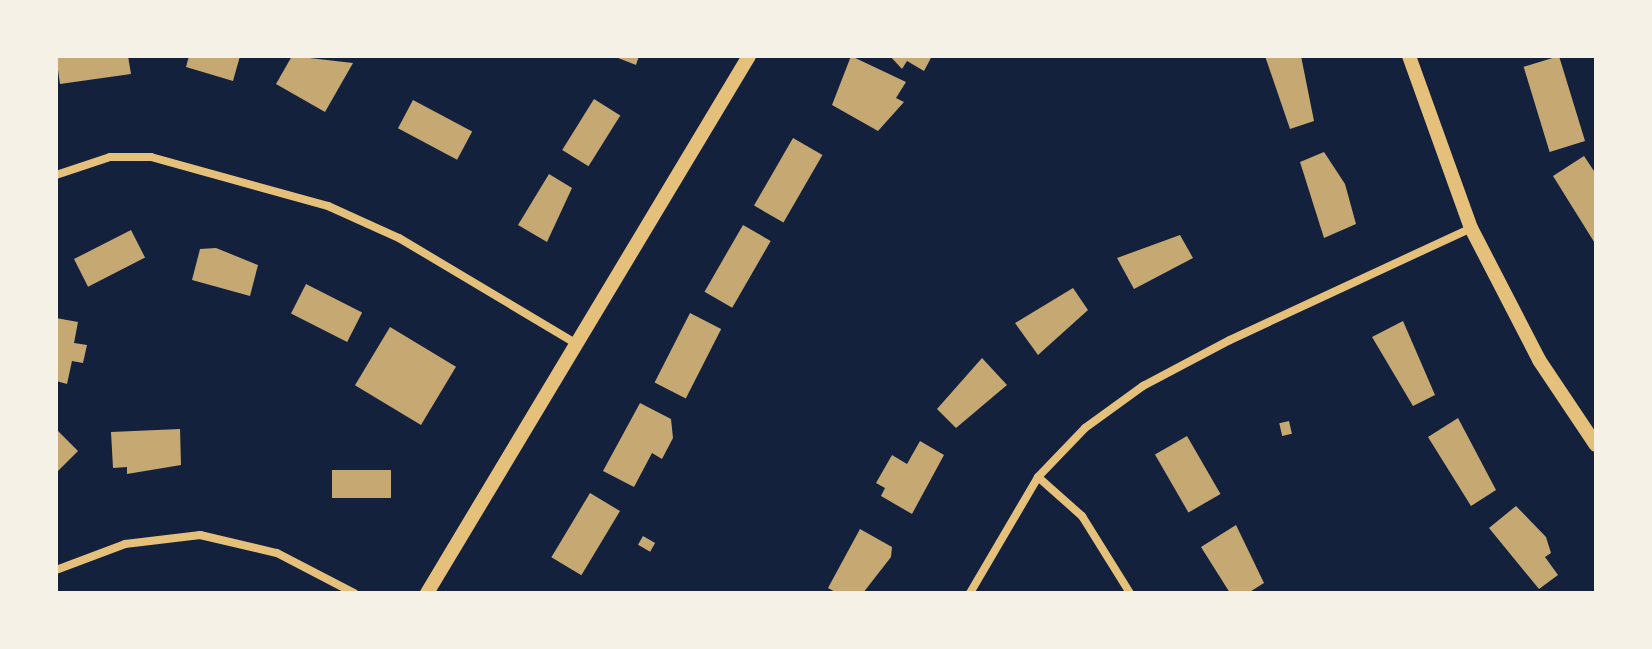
<!DOCTYPE html>
<style>
body{margin:0}
#map{position:relative;width:1652px;height:649px;overflow:hidden;background:#14213d;font-family:"Titillium Web",sans-serif}
div>[style]{position:absolute}
[style*='--x']{left:calc(var(--x)*1px);top:calc(var(--y)*1px);width:calc(var(--w)*1px);rotate:calc(var(--a)*1deg)}
.building>*{inset:0;background:#c6a872;transform-origin:0 0}
.minor>*{height:8px;margin:-4px;padding:0 4px;transform-origin:4px;border-radius:4px;background:#e5c07b}
.tertiary>*{height:14px;margin:-7px;padding:0 7px;transform-origin:7px;border-radius:7px;background:#e5c07b}
span{translate:-50% -50%;white-space:nowrap;text-align:center;line-height:1.15;-webkit-text-stroke:7px #f6f1e7;paint-order:stroke}
.frame{position:absolute;inset:0;border:58px solid #f6f1e7;pointer-events:none}
</style>
<div id="map">
<div class="building">
<div style="clip-path:polygon(56px 56px,128px 56px,131px 74px,60px 84px)"></div>
<div style="clip-path:polygon(189px 56px,240px 56px,233px 81px,186px 67px)"></div>
<div style="clip-path:polygon(292px 56px,353px 63px,325px 112px,276px 84px)"></div>
<div style="clip-path:polygon(613px 56px,639px 56px,636px 65px)"></div>
<div style="clip-path:polygon(851px 56px,906px 82px,896px 98px,904px 102px,878px 131px,832px 105px)"></div>
<div style="clip-path:polygon(890px 56px,932px 56px,924px 71px,907px 61px,902px 69px)"></div>
<div style="clip-path:polygon(1265px 56px,1301px 56px,1314px 121px,1290px 129px)"></div>
<div style="left:1559px;top:56px;width:89px;height:37px;rotate:73deg"></div>
<div style="left:594px;top:99px;width:31px;height:60px;rotate:32deg"></div>
<div style="left:413px;top:100px;width:67px;height:32px;rotate:28deg"></div>
<div style="left:793px;top:138px;width:34px;height:78px;rotate:30deg"></div>
<div style="clip-path:polygon(1324px 152px,1345px 184px,1356px 224px,1324px 238px,1300px 162px)"></div>
<div style="clip-path:polygon(1584px 156px,1596px 174px,1596px 245px,1553px 176px)"></div>
<div style="clip-path:polygon(549px 174px,572px 188px,547px 242px,518px 225px)"></div>
<div style="left:743px;top:225px;width:32px;height:77px;rotate:30deg"></div>
<div style="left:131px;top:230px;width:31px;height:64px;rotate:63deg"></div>
<div style="clip-path:polygon(1180px 235px,1193px 258px,1134px 289px,1117px 258px)"></div>
<div style="clip-path:polygon(216px 248px,258px 265px,250px 296px,192px 280px,200px 249px)"></div>
<div style="left:306px;top:284px;width:63px;height:33px;rotate:27deg"></div>
<div style="clip-path:polygon(1073px 288px,1088px 310px,1038px 355px,1015px 323px)"></div>
<div style="left:690px;top:313px;width:35px;height:78px;rotate:27deg"></div>
<div style="clip-path:polygon(56px 318px,78px 322px,74px 343px,87px 345px,83px 363px,72px 361px,67px 384px,56px 381px)"></div>
<div style="clip-path:polygon(1403px 321px,1435px 395px,1413px 406px,1372px 337px)"></div>
<div style="left:390px;top:327px;width:77px;height:68px;rotate:31deg"></div>
<div style="clip-path:polygon(982px 358px,1007px 385px,956px 428px,937px 409px)"></div>
<div style="clip-path:polygon(640px 403px,671px 419px,673px 438px,662px 459px,652px 453px,634px 487px,603px 471px)"></div>
<div style="clip-path:polygon(1458px 418px,1496px 490px,1471px 506px,1428px 437px)"></div>
<div style="left:1289px;top:421px;width:13px;height:10px;rotate:77deg"></div>
<div style="clip-path:polygon(56px 429px,78px 451px,56px 473px)"></div>
<div style="clip-path:polygon(180px 429px,181px 465px,127px 474px,127px 467px,113px 468px,111px 432px)"></div>
<div style="left:1187px;top:436px;width:67px;height:37px;rotate:60deg"></div>
<div style="clip-path:polygon(920px 441px,944px 455px,912px 514px,881px 496px,885px 488px,876px 483px,892px 455px,907px 464px)"></div>
<div style="left:391px;top:470px;width:28px;height:59px;rotate:90deg"></div>
<div style="left:590px;top:493px;width:35px;height:75px;rotate:31deg"></div>
<div style="clip-path:polygon(1516px 506px,1546px 537px,1551px 553px,1545px 557px,1558px 575px,1539px 589px,1489px 528px)"></div>
<div style="clip-path:polygon(1236px 525px,1264px 583px,1248px 593px,1230px 593px,1201px 547px)"></div>
<div style="clip-path:polygon(860px 529px,892px 547px,891px 557px,863px 593px,837px 593px,828px 588px)"></div>
<div style="left:643px;top:536px;width:14px;height:10px;rotate:30deg"></div>
</div>
<div class="minor">
<div style="--x:56;--y:175;--w:57;--a:-18.4"></div>
<div style="--x:110;--y:157;--w:41;--a:0"></div>
<div style="--x:151;--y:157;--w:184;--a:15.5"></div>
<div style="--x:328;--y:206;--w:78;--a:24.3"></div>
<div style="--x:399;--y:238;--w:207;--a:30.8"></div>
<div style="--x:1038;--y:477;--w:59;--a:41.6"></div>
<div style="--x:1082;--y:516;--w:91;--a:58.1"></div>
<div style="--x:56;--y:570;--w:74;--a:-20.6"></div>
<div style="--x:125;--y:544;--w:76;--a:-6.8"></div>
<div style="--x:200;--y:535;--w:79;--a:13.2"></div>
<div style="--x:277;--y:553;--w:87;--a:27.5"></div>
<div style="--x:970;--y:593;--w:134;--a:-59.6"></div>
<div style="--x:1038;--y:477;--w:68;--a:-46.2"></div>
<div style="--x:1085;--y:428;--w:72;--a:-35.9"></div>
<div style="--x:1143;--y:386;--w:98;--a:-27.9"></div>
<div style="--x:1230;--y:340;--w:266;--a:-24.9"></div>
</div>
<div class="tertiary">
<div style="--x:1409;--y:56;--w:183;--a:70.2"></div>
<div style="--x:1471;--y:228;--w:148;--a:62.7"></div>
<div style="--x:1539;--y:360;--w:102;--a:56.2"></div>
<div style="--x:427;--y:593;--w:626;--a:-59.05"></div>
</div>
<div class="frame"></div>
</div>
